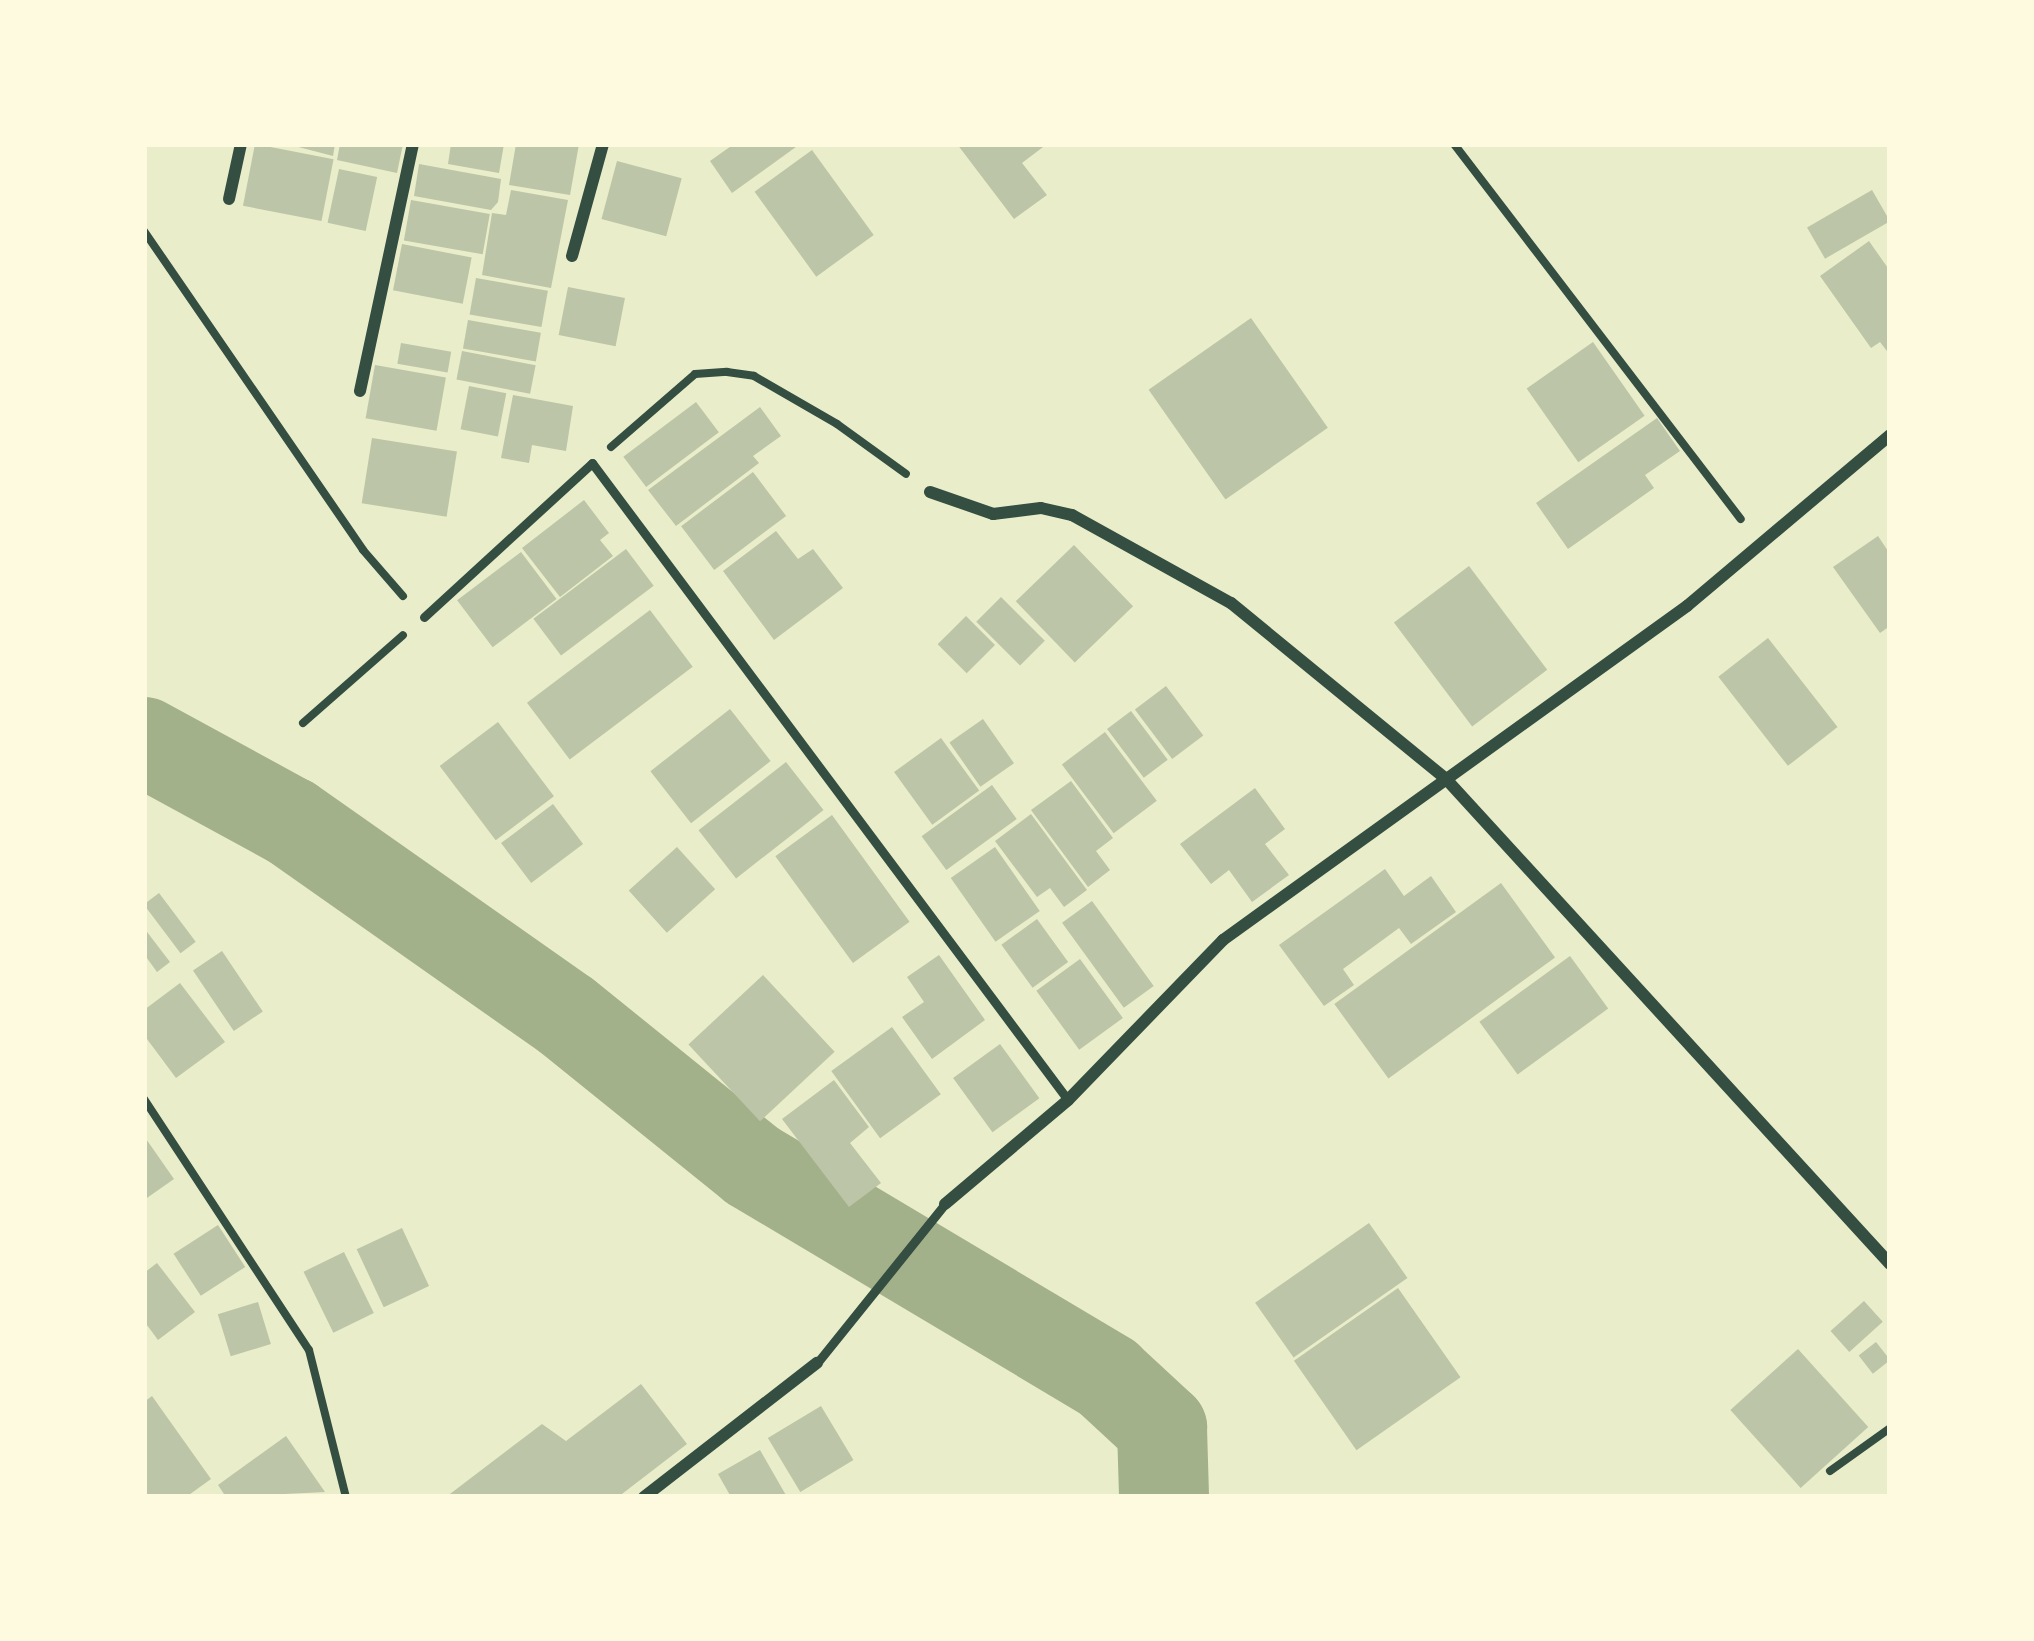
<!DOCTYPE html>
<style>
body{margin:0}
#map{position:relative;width:2034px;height:1641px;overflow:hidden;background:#e9edc9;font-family:"Source Serif 4",serif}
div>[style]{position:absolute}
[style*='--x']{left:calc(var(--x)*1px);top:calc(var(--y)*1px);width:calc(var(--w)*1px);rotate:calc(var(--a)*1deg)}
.river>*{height:90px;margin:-45px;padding:0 45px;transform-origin:45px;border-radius:45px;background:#a3b18a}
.building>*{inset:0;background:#bcc5a7;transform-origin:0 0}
.path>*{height:8px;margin:-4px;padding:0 4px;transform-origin:4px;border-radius:4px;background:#344e41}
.service>*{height:9px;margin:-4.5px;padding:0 4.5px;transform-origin:4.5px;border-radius:4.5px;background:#344e41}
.minor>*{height:12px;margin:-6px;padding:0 6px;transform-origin:6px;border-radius:6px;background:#344e41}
span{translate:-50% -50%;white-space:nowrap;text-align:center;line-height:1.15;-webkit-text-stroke:10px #fefae0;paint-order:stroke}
.frame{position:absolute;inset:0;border:147px solid #fefae0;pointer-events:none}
</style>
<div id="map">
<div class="river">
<div style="--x:144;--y:742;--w:167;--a:28.6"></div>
<div style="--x:291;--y:822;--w:337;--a:35.1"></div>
<div style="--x:567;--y:1016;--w:239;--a:38.9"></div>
<div style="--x:753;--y:1166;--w:413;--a:30.8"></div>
<div style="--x:1108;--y:1378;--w:74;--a:42.8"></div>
<div style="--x:1162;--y:1428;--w:69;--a:88.3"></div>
</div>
<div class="building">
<div style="left:255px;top:144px;width:80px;height:63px;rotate:11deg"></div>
<div style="clip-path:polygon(287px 144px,335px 144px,333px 156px)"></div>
<div style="clip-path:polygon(340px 144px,403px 144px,397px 173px,337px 160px)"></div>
<div style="clip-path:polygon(451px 144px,504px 144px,499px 173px,448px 164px)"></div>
<div style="clip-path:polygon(516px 144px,579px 144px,570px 195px,509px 185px)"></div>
<div style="clip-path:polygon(734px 144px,800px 144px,732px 193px,710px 161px)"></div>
<div style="clip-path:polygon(957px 144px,1047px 144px,1022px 163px,1047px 195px,1014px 219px)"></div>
<div style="left:812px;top:150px;width:105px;height:71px;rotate:54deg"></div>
<div style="left:617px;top:161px;width:67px;height:60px;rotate:15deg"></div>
<div style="clip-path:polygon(419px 164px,501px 179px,498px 202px,491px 210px,414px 196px)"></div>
<div style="left:339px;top:169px;width:39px;height:55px;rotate:12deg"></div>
<div style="clip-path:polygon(511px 190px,568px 200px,551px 288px,482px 275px,492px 213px,506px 215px)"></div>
<div style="left:1872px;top:190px;width:36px;height:75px;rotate:60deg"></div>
<div style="left:411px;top:200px;width:80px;height:41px;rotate:10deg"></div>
<div style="clip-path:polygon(1869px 241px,1890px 271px,1890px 355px,1880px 342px,1871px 348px,1820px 276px)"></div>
<div style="left:402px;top:244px;width:71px;height:47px;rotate:11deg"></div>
<div style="left:476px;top:278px;width:73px;height:37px;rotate:10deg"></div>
<div style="left:568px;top:287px;width:58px;height:49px;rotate:11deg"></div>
<div style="left:1251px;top:318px;width:134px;height:125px;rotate:55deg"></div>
<div style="left:468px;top:320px;width:74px;height:29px;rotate:10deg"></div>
<div style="left:1593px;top:342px;width:90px;height:81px;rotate:55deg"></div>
<div style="left:401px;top:343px;width:51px;height:21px;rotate:10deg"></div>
<div style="left:462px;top:351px;width:75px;height:29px;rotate:11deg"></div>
<div style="left:375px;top:365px;width:72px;height:54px;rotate:10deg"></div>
<div style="left:469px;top:386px;width:38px;height:44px;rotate:11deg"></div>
<div style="clip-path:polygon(513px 395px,573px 406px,566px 451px,532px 445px,529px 463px,501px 458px)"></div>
<div style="left:696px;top:402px;width:38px;height:91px;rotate:53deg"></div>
<div style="clip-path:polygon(760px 407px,781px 436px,753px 456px,759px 463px,676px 526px,648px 490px)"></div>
<div style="clip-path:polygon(1657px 418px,1680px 451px,1645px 475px,1654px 488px,1568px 549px,1536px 503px)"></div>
<div style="left:372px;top:438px;width:86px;height:66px;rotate:9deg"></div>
<div style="left:753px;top:472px;width:55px;height:90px;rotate:53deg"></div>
<div style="clip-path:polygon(584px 500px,609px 533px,600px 540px,613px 556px,560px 597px,522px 548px)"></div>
<div style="clip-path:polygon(776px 531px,798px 559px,813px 549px,843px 588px,774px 640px,723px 571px)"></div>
<div style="clip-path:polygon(1878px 536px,1890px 554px,1890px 626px,1880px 633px,1833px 567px)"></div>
<div style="left:1074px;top:545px;width:85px;height:81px;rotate:46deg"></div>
<div style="left:626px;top:549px;width:46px;height:116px;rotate:53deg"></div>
<div style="left:521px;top:552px;width:59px;height:80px;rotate:53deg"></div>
<div style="left:1469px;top:566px;width:130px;height:94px;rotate:53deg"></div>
<div style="left:1001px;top:597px;width:62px;height:35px;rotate:45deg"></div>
<div style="left:650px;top:610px;width:71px;height:154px;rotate:53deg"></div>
<div style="left:966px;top:616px;width:41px;height:40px;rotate:45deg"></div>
<div style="left:1768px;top:638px;width:113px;height:63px;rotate:52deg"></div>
<div style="left:1166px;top:686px;width:62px;height:39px;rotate:53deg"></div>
<div style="left:730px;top:709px;width:66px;height:101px;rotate:52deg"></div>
<div style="left:1131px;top:711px;width:61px;height:30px;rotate:53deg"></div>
<div style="left:983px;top:719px;width:54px;height:41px;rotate:55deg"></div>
<div style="left:498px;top:722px;width:93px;height:73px;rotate:53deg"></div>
<div style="left:1105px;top:732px;width:86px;height:54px;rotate:53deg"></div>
<div style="left:941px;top:738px;width:65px;height:58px;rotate:54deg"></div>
<div style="left:786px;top:762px;width:61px;height:111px;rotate:52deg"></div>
<div style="clip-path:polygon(1071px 781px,1113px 838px,1096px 851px,1110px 870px,1088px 887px,1031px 810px)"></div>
<div style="left:992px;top:785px;width:42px;height:87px;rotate:54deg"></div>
<div style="clip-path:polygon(1255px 788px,1285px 829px,1265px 844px,1289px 875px,1252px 902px,1229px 870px,1211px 884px,1180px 844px)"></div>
<div style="left:553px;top:804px;width:50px;height:65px;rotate:53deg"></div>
<div style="clip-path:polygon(1031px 814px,1087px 890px,1064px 907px,1050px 888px,1037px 897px,995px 841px)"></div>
<div style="left:832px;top:815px;width:132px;height:70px;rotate:54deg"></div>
<div style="left:677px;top:847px;width:57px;height:65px;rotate:48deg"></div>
<div style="left:995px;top:847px;width:78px;height:54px;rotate:55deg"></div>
<div style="clip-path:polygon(1385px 869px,1404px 896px,1431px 876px,1456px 912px,1411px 944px,1399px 928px,1343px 969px,1354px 985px,1324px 1006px,1279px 945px)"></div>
<div style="left:1501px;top:883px;width:92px;height:206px;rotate:54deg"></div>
<div style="left:159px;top:893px;width:61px;height:19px;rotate:53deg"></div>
<div style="left:1092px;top:901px;width:105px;height:37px;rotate:54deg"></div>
<div style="left:1037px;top:919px;width:53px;height:44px;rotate:54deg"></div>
<div style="clip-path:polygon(144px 928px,170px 962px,157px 972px,144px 954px)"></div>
<div style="left:222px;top:951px;width:73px;height:35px;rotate:56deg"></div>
<div style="clip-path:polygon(939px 955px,985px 1020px,932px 1059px,902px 1017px,924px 1002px,907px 977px)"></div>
<div style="left:1570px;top:956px;width:65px;height:112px;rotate:54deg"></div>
<div style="left:1080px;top:959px;width:73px;height:54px;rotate:54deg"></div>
<div style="left:763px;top:975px;width:105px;height:102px;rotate:47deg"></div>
<div style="clip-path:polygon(180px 983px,225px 1042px,176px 1078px,144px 1035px,144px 1010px)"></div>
<div style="left:892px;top:1027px;width:83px;height:75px;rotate:54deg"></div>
<div style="left:1000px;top:1044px;width:67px;height:58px;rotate:54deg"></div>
<div style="clip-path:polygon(834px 1080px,869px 1127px,850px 1143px,881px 1183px,849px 1207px,782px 1119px)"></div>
<div style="clip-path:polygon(144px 1136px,174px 1179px,144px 1200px)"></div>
<div style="left:1369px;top:1223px;width:67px;height:139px;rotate:55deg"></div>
<div style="left:218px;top:1225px;width:50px;height:53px;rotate:57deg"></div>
<div style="left:402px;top:1228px;width:64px;height:50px;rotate:65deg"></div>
<div style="left:344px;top:1252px;width:68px;height:45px;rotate:64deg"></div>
<div style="clip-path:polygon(157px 1263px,195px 1312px,158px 1340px,144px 1321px,144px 1273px)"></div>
<div style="left:1398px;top:1288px;width:109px;height:127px;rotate:55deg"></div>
<div style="left:1864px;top:1301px;width:28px;height:45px;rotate:48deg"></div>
<div style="left:258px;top:1302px;width:44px;height:42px;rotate:73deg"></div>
<div style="left:1876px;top:1342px;width:23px;height:22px;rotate:52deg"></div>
<div style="left:1798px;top:1349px;width:105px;height:91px;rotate:48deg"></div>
<div style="clip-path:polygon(641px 1384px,687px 1444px,618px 1497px,446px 1497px,542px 1424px,566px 1441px)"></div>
<div style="clip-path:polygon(152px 1396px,211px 1479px,186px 1497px,144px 1497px,144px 1402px)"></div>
<div style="left:821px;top:1406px;width:63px;height:62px;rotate:59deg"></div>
<div style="clip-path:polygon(286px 1436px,325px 1492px,226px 1497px,218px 1485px)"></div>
<div style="clip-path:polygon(760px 1450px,787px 1497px,731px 1497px,718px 1474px)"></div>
</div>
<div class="path">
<div style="--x:1454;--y:144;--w:472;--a:52.6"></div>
<div style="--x:144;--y:231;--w:387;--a:55.5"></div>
<div style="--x:363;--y:550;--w:61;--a:49"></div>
<div style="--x:611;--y:447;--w:111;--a:-41"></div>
<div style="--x:695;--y:374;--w:32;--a:-4"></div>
<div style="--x:727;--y:372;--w:27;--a:8"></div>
<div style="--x:754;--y:376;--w:96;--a:30"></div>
<div style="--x:837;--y:424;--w:85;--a:35.9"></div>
<div style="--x:303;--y:723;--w:133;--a:-41.3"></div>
<div style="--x:144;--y:1099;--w:300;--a:56.7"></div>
<div style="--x:309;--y:1350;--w:152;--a:75.9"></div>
<div style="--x:1830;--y:1471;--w:74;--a:-35.6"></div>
</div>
<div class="service">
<div style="--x:424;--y:617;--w:228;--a:-42.5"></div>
<div style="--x:592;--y:463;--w:795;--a:53.23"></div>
<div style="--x:817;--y:1363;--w:204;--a:-51.2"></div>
</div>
<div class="minor">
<div style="--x:229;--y:199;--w:56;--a:-77.7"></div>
<div style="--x:572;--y:256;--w:116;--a:-74.5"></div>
<div style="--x:360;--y:391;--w:253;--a:-77.9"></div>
<div style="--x:930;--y:492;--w:67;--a:19.2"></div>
<div style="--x:993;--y:514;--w:48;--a:-7.1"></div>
<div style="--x:1041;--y:508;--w:32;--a:13"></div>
<div style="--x:1072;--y:515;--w:182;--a:29"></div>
<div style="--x:1231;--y:603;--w:279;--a:39.3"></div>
<div style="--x:1447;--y:780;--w:656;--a:47.53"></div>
<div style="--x:945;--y:1204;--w:161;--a:-40.2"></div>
<div style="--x:1068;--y:1100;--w:223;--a:-45.9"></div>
<div style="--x:1223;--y:940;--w:572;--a:-35.75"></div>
<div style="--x:1687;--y:606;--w:265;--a:-40.1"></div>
<div style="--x:644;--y:1497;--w:219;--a:-37.8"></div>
</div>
<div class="frame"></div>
</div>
